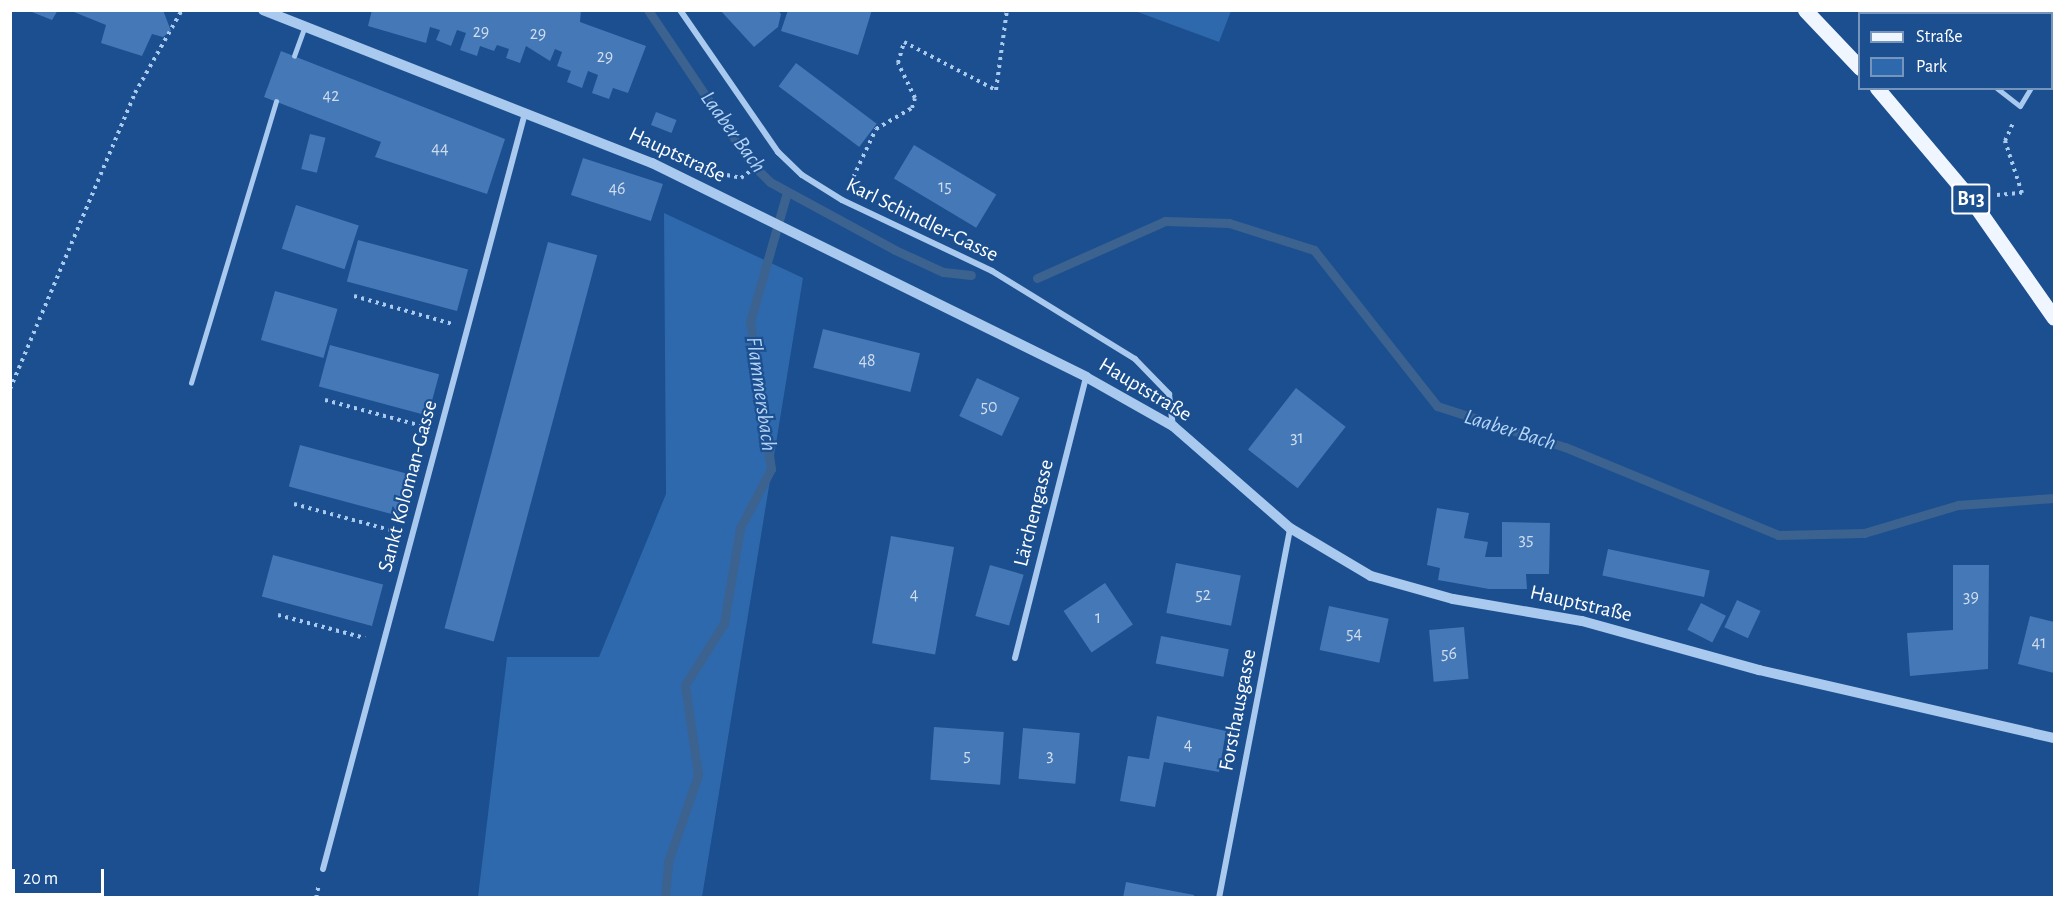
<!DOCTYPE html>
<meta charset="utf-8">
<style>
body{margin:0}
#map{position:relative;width:2065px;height:908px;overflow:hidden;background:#1b4f8f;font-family:"Alegreya Sans",sans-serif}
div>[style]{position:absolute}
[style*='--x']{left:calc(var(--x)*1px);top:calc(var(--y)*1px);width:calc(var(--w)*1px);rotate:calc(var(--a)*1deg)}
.green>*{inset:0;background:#2e69ad}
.stream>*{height:9px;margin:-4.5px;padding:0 4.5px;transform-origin:4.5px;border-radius:4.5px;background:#3c6290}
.building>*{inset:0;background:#4478b7;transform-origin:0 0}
.path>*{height:4px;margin-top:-2px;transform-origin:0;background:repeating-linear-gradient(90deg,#a9c9ee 0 3px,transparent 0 7.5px)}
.service>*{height:4.5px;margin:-2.25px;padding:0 2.25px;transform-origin:2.25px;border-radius:2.25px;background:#a9c9ee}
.minor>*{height:6px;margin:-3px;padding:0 3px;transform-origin:3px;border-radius:3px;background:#a9c9ee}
.tertiary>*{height:10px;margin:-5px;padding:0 5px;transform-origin:5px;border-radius:5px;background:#a9c9ee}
.primary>*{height:15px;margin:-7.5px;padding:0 7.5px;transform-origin:7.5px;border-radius:7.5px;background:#f0f6ff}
span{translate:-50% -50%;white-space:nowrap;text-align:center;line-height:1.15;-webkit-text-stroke:4.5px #1b4f8f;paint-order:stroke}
.number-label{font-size:18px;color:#d0dded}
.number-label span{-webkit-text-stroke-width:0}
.shield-label span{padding:2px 4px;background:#1b4f8f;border:2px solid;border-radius:4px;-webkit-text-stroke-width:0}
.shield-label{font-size:20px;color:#fff;font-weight:700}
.street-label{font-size:21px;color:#fff}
.water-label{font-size:22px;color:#b5d3f5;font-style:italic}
.frame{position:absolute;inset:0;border:12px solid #fff;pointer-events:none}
.legend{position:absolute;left:1858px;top:12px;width:195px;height:78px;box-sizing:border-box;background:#1b4f8f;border:2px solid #7695bc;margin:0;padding:8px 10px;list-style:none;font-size:18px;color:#fff}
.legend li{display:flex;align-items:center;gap:12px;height:30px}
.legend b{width:30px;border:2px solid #7695bc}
.scale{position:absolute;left:12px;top:869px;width:92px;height:27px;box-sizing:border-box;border:3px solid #fff;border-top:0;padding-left:8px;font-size:18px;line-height:21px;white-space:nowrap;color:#fff;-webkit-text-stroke:4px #1b4f8f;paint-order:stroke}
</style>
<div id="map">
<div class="green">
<div style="clip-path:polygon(1135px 11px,1231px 11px,1219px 42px)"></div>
<div style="clip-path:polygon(664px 213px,803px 278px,702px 897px,478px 897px,507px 657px,599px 657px,666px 494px)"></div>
</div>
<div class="stream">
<div style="--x:648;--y:10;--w:183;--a:56.1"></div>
<div style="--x:750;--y:162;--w:28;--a:45"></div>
<div style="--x:770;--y:182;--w:142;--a:28.5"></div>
<div style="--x:895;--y:250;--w:53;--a:24.6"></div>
<div style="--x:943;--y:272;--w:28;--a:6"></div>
<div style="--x:1037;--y:278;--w:140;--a:-24"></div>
<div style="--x:1165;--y:221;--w:64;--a:1.8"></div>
<div style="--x:1229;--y:223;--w:89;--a:17.6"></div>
<div style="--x:1314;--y:250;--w:199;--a:51.7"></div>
<div style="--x:1437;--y:406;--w:134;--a:17.8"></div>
<div style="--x:1565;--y:447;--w:230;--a:22.4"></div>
<div style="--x:1778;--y:535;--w:86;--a:-1.3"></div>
<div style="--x:1864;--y:533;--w:98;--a:-16.6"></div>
<div style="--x:1958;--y:505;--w:96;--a:-4.2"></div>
<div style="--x:665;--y:898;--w:36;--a:-85"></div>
<div style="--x:668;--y:862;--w:92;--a:-71"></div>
<div style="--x:698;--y:775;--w:91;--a:-98.2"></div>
<div style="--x:685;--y:685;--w:73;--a:-57.8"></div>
<div style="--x:724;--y:623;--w:96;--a:-80.4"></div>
<div style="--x:740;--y:528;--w:67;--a:-62.3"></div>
<div style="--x:771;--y:469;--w:148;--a:-98.1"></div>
<div style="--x:750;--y:322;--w:135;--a:-74.1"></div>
</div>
<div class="building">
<div style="clip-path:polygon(27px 10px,58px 10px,52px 20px)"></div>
<div style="clip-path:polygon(69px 10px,163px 10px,171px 31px,163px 37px,152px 34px,142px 56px,101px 43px,106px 25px)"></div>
<div style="clip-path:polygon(372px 10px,581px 10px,580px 22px,646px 46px,628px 93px,613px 88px,609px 99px,592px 93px,598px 75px,588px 71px,582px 88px,567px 82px,571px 71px,557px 66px,562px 52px,555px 49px,550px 61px,526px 46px,520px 63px,506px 58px,509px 49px,497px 45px,494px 51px,480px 46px,477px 56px,460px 50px,466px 33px,457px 30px,451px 46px,436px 40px,440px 30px,430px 27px,426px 43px,368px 26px)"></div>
<div style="clip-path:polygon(720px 10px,778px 10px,781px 14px,778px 27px,754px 47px)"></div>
<div style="clip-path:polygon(788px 10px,872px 10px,858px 55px,781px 31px)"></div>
<div style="clip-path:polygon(281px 51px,505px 139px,487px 194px,375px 157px,381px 142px,264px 97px)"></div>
<div style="left:796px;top:63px;width:101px;height:29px;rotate:37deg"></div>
<div style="left:656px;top:112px;width:22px;height:14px;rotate:21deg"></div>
<div style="left:310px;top:134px;width:16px;height:36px;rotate:14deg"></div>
<div style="left:914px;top:145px;width:96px;height:39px;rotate:31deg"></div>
<div style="left:583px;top:158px;width:84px;height:39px;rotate:18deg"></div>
<div style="left:296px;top:205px;width:66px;height:46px;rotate:18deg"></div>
<div style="left:358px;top:240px;width:114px;height:43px;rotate:15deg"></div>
<div style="left:548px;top:242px;width:51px;height:400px;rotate:15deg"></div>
<div style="left:275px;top:291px;width:65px;height:51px;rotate:16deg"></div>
<div style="left:823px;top:329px;width:100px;height:40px;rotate:14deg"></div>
<div style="left:330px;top:345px;width:113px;height:43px;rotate:15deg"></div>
<div style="left:977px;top:378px;width:47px;height:42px;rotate:25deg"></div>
<div style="left:1296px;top:388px;width:63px;height:78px;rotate:38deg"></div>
<div style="left:300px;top:445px;width:114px;height:43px;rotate:15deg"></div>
<div style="clip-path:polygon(1437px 508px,1469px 513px,1464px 538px,1488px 542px,1485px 557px,1502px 557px,1502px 522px,1550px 523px,1549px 574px,1526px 574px,1527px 589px,1489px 589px,1438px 580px,1440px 568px,1427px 565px)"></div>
<div style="left:891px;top:536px;width:64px;height:109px;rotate:10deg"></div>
<div style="left:1608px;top:549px;width:104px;height:27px;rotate:12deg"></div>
<div style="left:273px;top:555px;width:114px;height:43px;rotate:15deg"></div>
<div style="left:1176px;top:563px;width:66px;height:51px;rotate:11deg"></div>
<div style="left:990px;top:565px;width:35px;height:53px;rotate:16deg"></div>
<div style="clip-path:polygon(1953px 565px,1989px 565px,1988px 669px,1910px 676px,1907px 633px,1953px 630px)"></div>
<div style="left:1105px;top:583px;width:50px;height:50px;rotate:56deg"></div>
<div style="left:1737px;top:600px;width:26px;height:30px;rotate:25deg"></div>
<div style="left:1701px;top:603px;width:28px;height:30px;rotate:27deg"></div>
<div style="left:1329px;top:606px;width:61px;height:45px;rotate:12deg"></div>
<div style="clip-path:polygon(2030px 616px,2054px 622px,2054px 673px,2018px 664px)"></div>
<div style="left:1464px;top:627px;width:52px;height:35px;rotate:85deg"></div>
<div style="left:1161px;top:636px;width:69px;height:28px;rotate:11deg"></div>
<div style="clip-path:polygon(1157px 716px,1226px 731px,1219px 772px,1164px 762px,1155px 807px,1120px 801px,1128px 756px,1149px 759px)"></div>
<div style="left:934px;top:727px;width:70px;height:53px;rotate:4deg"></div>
<div style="left:1023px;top:728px;width:57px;height:51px;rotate:5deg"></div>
<div style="clip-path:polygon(1126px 882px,1194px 895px,1194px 898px,1123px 898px)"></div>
</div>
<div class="path">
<div style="--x:727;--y:175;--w:14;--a:12"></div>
<div style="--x:741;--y:178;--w:26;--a:-37"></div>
<div style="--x:850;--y:184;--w:61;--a:-64.7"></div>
<div style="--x:876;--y:129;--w:42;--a:-30.3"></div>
<div style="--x:912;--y:108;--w:10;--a:-73"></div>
<div style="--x:915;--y:98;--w:39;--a:-116"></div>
<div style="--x:898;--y:63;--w:22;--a:-74"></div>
<div style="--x:904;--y:42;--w:104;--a:27.6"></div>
<div style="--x:996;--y:90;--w:81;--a:-82.2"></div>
<div style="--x:1997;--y:195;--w:25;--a:-5"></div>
<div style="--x:2022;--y:193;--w:55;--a:-108.1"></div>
<div style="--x:2005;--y:141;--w:20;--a:-66"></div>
<div style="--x:354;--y:296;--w:102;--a:15.9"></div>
<div style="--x:10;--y:389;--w:321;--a:-67.1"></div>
<div style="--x:135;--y:93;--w:95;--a:-60.5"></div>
<div style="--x:325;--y:400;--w:100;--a:15"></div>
<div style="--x:294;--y:504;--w:104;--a:15.1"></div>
<div style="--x:278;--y:615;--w:90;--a:14.8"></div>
<div style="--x:316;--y:898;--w:14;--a:-78"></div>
</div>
<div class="service">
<div style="--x:1929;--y:10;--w:4;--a:63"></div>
<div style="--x:2037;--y:10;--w:10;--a:24"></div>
<div style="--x:2052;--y:16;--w:2;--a:27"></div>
<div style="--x:294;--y:56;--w:29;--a:-70"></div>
<div style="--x:2052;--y:56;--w:5;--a:-68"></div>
<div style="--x:1997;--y:88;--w:29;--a:38"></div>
<div style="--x:2020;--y:106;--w:21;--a:-59"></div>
<div style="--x:191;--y:383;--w:294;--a:-73.2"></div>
</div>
<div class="minor">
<div style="--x:680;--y:10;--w:173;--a:55.4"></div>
<div style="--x:778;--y:152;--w:33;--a:44"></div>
<div style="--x:802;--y:175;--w:47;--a:32"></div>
<div style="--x:842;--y:200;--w:166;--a:25.3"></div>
<div style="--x:992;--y:271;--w:168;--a:31.6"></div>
<div style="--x:1135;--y:359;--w:49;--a:45.8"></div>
<div style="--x:1169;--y:394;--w:31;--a:83"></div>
<div style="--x:1015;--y:658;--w:290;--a:-75.8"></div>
<div style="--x:323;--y:869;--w:783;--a:-75.04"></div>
<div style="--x:1219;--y:898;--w:377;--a:-79.1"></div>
</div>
<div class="tertiary">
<div style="--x:263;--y:10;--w:418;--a:21.5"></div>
<div style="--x:652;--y:163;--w:484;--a:26.2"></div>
<div style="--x:1086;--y:377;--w:100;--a:29.4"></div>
<div style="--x:1173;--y:426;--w:155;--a:41.1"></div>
<div style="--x:1290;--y:528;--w:94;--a:30.7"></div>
<div style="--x:1371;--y:576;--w:85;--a:15.7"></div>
<div style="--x:1453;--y:599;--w:131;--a:9.7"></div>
<div style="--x:1582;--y:621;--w:184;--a:15.5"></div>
<div style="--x:1759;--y:670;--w:303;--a:13"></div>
</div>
<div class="primary">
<div style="--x:1805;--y:10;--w:80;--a:46.5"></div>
<div style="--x:1877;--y:88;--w:144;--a:49.8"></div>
<div style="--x:1970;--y:198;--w:146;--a:55"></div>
</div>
<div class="number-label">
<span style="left:481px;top:32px">29</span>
<span style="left:538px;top:34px">29</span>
<span style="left:605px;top:57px">29</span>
<span style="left:331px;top:96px">42</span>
<span style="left:440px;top:149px">44</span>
<span style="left:945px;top:187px">15</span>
<span style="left:617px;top:189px">46</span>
<span style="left:867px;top:361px">48</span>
<span style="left:989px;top:407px">50</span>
<span style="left:1297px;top:438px">31</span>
<span style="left:1526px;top:540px">35</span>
<span style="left:914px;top:595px">4</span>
<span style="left:1203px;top:595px">52</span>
<span style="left:1971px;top:597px">39</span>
<span style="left:1098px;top:618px">1</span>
<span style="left:1354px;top:634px">54</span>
<span style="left:2039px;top:643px">41</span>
<span style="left:1449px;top:654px">56</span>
<span style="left:1188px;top:745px">4</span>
<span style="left:967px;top:756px">5</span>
<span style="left:1050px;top:756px">3</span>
</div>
<div class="shield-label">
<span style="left:1971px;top:199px">B13</span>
</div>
<div class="street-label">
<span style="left:677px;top:155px;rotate:25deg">Hauptstraße</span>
<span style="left:922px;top:220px;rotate:26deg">Karl Schindler-Gasse</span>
<span style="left:1145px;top:390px;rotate:31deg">Hauptstraße</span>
<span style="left:408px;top:486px;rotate:-75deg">Sankt Koloman-Gasse</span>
<span style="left:1034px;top:513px;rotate:-76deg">Lärchengasse</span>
<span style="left:1581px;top:604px;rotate:13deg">Hauptstraße</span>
<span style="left:1238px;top:710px;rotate:-79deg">Forsthausgasse</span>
</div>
<div class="water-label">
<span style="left:733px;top:132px;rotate:54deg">Laaber Bach</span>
<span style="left:761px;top:394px;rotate:82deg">Flammersbach</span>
<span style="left:1510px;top:430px;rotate:17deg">Laaber Bach</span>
</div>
<div class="frame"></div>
<ul class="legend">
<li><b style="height:8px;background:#f0f6ff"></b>Straße</li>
<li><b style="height:16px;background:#2e69ad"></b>Park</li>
</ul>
<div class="scale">20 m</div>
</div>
